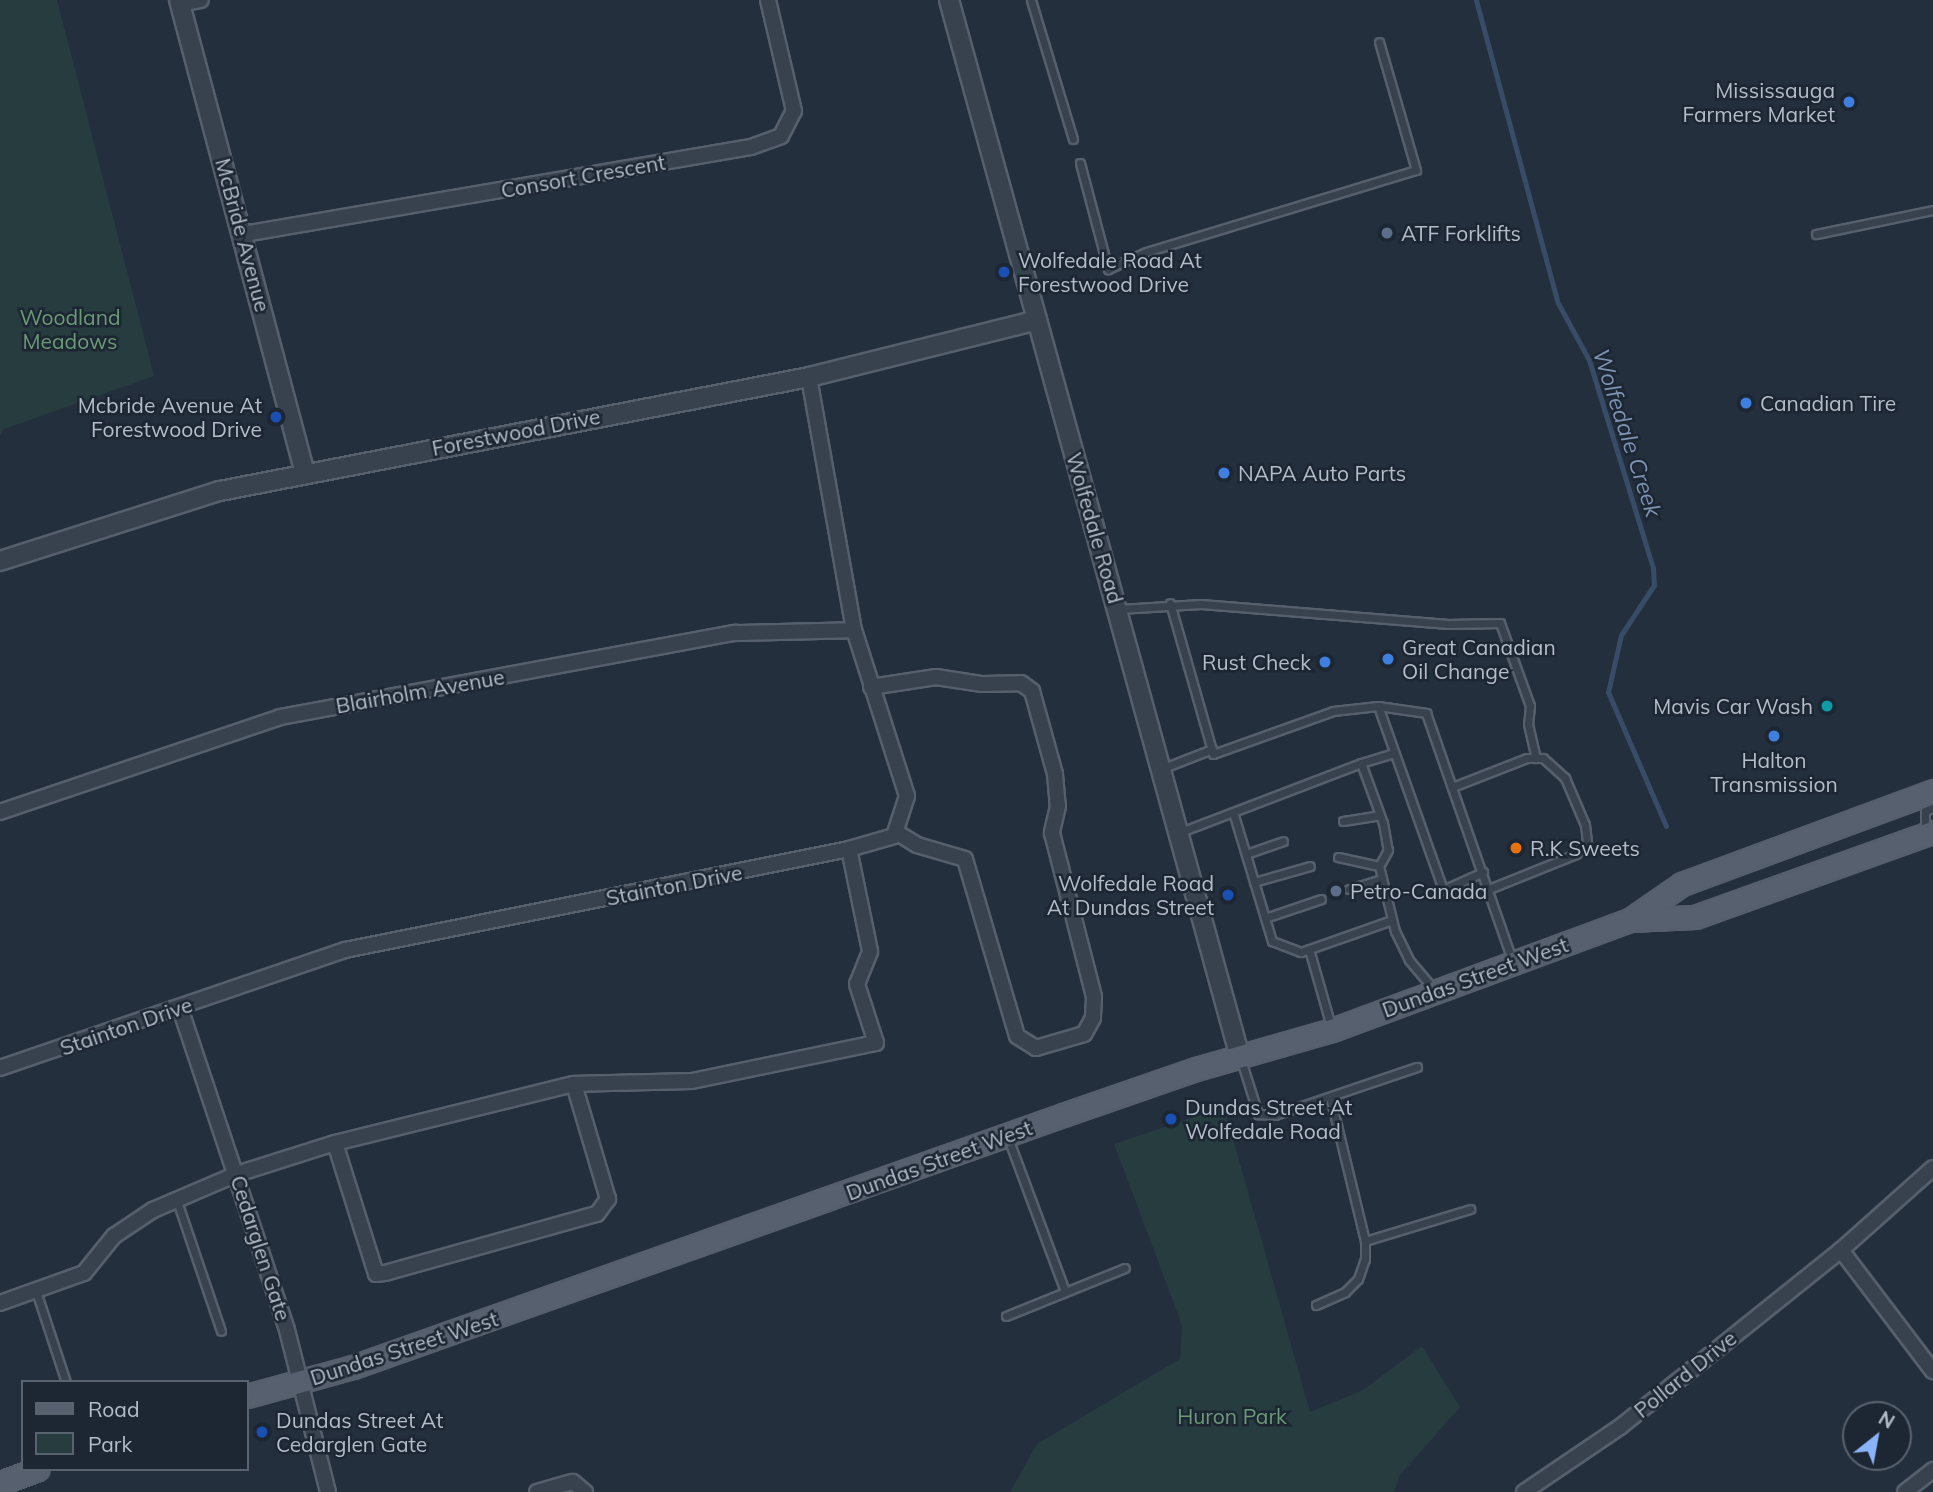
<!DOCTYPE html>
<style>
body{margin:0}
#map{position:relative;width:1933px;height:1492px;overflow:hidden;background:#242f3e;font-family:Mulish,sans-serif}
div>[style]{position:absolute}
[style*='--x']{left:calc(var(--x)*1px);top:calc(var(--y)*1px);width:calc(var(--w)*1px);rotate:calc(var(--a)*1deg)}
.green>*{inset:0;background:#263c3f}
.stream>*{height:5px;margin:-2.5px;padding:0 2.5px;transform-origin:2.5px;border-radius:2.5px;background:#394c67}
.roads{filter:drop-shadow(2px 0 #565f6c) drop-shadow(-2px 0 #565f6c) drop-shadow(0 2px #565f6c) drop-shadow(0 -2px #565f6c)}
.service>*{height:7px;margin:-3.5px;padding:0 3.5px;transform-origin:3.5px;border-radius:3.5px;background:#38414e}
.minor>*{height:14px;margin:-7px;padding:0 7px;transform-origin:7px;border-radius:7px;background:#38414e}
.tertiary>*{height:18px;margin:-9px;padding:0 9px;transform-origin:9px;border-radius:9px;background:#38414e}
.primary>*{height:21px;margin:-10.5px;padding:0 10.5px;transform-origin:10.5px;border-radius:10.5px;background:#56606e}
.dots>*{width:19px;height:19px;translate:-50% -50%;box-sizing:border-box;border:4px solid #1d2633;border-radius:50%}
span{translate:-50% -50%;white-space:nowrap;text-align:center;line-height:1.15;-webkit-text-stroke:5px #1d2633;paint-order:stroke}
.poi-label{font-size:21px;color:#b4bcc9}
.right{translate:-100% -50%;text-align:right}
.left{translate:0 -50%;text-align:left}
.street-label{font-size:21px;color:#b4bcc9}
.park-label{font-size:21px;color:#6b9a76}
.water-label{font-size:23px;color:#7c92b1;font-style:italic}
.legend{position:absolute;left:21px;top:1380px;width:228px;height:91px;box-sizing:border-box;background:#1d2633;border:2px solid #59626f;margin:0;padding:9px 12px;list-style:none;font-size:21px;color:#b4bcc9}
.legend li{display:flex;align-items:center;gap:14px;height:35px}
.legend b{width:35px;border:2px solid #59626f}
.north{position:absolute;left:1842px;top:1401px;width:70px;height:70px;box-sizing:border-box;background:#1d2633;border:2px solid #59626f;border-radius:50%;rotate:31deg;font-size:19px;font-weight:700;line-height:28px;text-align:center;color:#b4bcc9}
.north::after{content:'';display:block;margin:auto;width:24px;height:32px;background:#8ab4f8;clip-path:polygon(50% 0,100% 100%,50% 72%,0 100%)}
</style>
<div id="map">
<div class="green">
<div style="clip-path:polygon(0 0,57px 0,154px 376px,4px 429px,0 435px)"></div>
<div style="clip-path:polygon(1224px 1107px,1310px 1412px,1363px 1390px,1422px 1346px,1460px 1407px,1400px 1475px,1394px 1492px,1010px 1492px,1037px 1444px,1180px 1359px,1182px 1325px,1114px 1144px)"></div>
</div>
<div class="stream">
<div style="--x:1476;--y:0;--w:314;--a:74.9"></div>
<div style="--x:1558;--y:303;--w:65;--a:61.5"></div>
<div style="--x:1589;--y:360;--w:218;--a:72.9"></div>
<div style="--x:1653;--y:568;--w:17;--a:87"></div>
<div style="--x:1654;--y:585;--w:60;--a:123.4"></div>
<div style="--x:1621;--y:635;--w:58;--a:102.8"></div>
<div style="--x:1608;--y:692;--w:146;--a:66.6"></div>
</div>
<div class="roads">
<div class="service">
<div style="--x:1031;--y:0;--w:145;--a:73.2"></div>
<div style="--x:1080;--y:163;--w:110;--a:75.2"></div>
<div style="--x:1108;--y:269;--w:42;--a:-24.1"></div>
<div style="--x:1146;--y:252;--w:282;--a:-16.9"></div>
<div style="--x:1416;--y:170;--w:133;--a:-106.1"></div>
<div style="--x:1816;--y:234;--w:119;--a:-11.6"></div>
<div style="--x:1170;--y:603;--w:157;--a:74.1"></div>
<div style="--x:1213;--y:754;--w:127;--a:-19.7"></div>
<div style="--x:1333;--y:711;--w:45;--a:-6.3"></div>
<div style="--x:1378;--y:706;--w:195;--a:70.5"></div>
<div style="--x:1443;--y:890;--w:44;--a:-24.2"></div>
<div style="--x:1119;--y:609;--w:82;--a:-3.5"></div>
<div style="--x:1201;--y:604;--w:248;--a:4.6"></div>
<div style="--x:1448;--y:624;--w:52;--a:-1.1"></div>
<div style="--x:1500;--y:623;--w:88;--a:70.1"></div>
<div style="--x:1530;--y:706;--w:18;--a:96"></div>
<div style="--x:1528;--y:724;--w:35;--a:77"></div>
<div style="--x:1378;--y:706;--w:49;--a:8.3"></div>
<div style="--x:1426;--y:713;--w:262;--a:70.8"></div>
<div style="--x:1361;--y:763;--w:34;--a:-17"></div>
<div style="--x:1161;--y:769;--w:55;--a:-21.4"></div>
<div style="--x:1455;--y:786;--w:77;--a:-21.3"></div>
<div style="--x:1527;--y:758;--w:16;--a:0"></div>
<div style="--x:1543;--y:758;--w:30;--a:42"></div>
<div style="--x:1565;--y:778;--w:51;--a:66.9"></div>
<div style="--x:1585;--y:825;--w:17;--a:83"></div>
<div style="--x:1587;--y:842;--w:16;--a:133"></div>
<div style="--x:1576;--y:854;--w:94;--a:158.1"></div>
<div style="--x:1233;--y:812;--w:135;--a:73.2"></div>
<div style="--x:1272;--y:941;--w:31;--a:21"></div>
<div style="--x:1301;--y:952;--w:96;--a:-19.4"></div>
<div style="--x:1343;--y:821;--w:37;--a:-9"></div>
<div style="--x:1925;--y:830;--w:19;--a:-90"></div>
<div style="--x:1925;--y:811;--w:9;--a:-21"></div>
<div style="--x:1178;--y:833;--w:196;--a:-20.9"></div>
<div style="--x:1361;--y:763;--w:64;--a:69.9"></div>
<div style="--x:1383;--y:823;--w:27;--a:80"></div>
<div style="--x:1388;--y:850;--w:18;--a:119"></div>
<div style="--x:1379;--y:866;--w:67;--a:76.2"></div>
<div style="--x:1395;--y:931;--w:32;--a:64"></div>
<div style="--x:1409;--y:960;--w:38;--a:50"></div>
<div style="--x:1246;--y:854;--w:39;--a:-19"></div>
<div style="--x:1338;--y:857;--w:42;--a:12.4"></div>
<div style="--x:1254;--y:882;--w:58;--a:-15.9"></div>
<div style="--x:1349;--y:889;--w:34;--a:-17"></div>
<div style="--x:1265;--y:918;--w:59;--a:-18.7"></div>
<div style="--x:1309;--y:949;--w:80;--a:74.1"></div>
<div style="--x:1241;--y:1060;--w:57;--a:72.5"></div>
<div style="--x:1258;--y:1114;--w:17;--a:3"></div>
<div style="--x:1275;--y:1115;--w:150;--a:-18.7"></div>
<div style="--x:1008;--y:1138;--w:163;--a:69.6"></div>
<div style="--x:177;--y:1201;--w:137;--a:71.3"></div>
<div style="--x:1365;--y:1241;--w:110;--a:-16.9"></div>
<div style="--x:36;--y:1291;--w:96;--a:71.8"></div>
<div style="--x:1316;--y:1305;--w:32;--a:-24"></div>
<div style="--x:1345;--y:1292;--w:18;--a:-45"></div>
<div style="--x:1358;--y:1279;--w:21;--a:-71"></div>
<div style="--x:1365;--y:1259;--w:18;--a:-90"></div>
<div style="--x:1365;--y:1241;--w:145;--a:-103.6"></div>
<div style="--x:1006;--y:1316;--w:128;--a:-22"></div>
</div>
<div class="minor">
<div style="--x:180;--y:4;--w:21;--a:-11"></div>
<div style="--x:244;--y:234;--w:514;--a:-9.74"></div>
<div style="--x:751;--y:147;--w:32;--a:-20"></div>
<div style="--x:781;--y:136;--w:28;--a:-63"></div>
<div style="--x:794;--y:111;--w:114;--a:-103.2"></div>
<div style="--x:871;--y:687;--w:66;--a:-8.7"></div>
<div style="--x:936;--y:677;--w:47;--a:8.7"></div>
<div style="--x:982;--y:684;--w:39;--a:-1"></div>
<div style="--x:1021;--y:683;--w:14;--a:36"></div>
<div style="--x:1032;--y:691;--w:86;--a:74.5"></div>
<div style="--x:1055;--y:774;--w:32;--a:85"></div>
<div style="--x:1058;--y:806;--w:28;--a:103"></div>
<div style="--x:1052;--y:833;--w:169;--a:75.6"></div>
<div style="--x:1094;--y:997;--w:21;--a:93"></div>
<div style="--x:1093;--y:1018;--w:18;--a:119"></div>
<div style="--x:1084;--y:1034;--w:50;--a:163.7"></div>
<div style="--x:1036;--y:1048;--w:22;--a:-148"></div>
<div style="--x:1017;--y:1036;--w:184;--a:-106.4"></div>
<div style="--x:965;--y:859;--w:50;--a:-163.7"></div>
<div style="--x:917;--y:845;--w:25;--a:-148"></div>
<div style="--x:0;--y:812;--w:296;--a:-18.7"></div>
<div style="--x:280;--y:717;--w:463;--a:-10.5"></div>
<div style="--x:735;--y:633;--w:119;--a:-1.4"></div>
<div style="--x:180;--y:1008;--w:339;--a:71.6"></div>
<div style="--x:287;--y:1330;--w:167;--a:75.8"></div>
<div style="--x:0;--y:1068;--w:365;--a:-18.9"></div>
<div style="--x:345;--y:950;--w:514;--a:-11.33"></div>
<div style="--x:849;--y:849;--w:47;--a:-16.1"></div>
<div style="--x:894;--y:836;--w:42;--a:-72"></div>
<div style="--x:907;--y:796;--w:174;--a:-107.7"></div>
<div style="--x:854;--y:630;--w:257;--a:-100.1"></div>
<div style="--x:335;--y:1143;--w:137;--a:72.6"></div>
<div style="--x:376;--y:1274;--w:9;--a:-6"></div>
<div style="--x:385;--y:1273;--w:220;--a:-15.6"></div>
<div style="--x:597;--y:1214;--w:19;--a:-54"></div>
<div style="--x:608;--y:1199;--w:120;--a:-106.5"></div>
<div style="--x:1841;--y:1250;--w:152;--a:52.8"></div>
<div style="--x:0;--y:1303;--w:89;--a:-19.7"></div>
<div style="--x:84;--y:1273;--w:48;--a:-51"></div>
<div style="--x:114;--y:1236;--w:47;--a:-33.7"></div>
<div style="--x:153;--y:1210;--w:91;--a:-23.2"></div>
<div style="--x:237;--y:1174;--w:103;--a:-17.6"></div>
<div style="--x:335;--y:1143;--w:246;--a:-13.9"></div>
<div style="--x:574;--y:1084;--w:118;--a:-1.5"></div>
<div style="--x:692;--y:1081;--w:188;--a:-11.7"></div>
<div style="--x:876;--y:1043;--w:62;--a:-107.9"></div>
<div style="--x:857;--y:984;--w:35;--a:-68"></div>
<div style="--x:870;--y:951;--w:104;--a:-101.6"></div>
<div style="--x:537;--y:1492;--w:37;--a:-16"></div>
<div style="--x:573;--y:1482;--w:16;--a:40"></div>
<div style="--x:1524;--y:1492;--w:116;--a:-34.1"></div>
<div style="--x:1620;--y:1427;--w:283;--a:-38.7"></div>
<div style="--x:1841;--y:1250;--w:123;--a:-41.7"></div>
<div style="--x:1905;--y:1492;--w:36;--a:-38"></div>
</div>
<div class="tertiary">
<div style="--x:179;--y:0;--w:489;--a:75.1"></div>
<div style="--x:949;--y:0;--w:1096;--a:74.61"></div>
<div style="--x:0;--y:561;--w:231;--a:-17.7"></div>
<div style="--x:220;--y:491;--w:600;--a:-10.95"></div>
<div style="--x:809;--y:377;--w:235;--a:-14"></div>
</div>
<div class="primary">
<div style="--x:1630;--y:920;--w:65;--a:-2.6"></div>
<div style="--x:1695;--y:917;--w:253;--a:-19.7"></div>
<div style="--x:247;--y:1396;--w:110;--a:-15.3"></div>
<div style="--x:353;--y:1367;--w:753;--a:-19.54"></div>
<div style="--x:1063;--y:1115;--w:141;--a:-19.1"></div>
<div style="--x:1196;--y:1069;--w:141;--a:-16"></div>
<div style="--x:1332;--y:1030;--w:318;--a:-20.3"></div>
<div style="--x:1630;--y:920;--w:63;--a:-34.7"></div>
<div style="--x:1682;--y:884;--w:268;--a:-20.3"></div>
<div style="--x:0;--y:1483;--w:40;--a:-20.2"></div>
</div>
</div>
<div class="dots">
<div style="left:1849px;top:102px;background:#3f7fe0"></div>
<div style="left:1387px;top:233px;background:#5c6f8a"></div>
<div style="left:1004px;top:272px;background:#1a4fb4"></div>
<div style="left:1746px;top:403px;background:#3f7fe0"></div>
<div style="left:276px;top:417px;background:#1a4fb4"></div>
<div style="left:1224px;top:473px;background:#3f7fe0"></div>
<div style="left:1388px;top:659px;background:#3f7fe0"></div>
<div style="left:1325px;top:662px;background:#3f7fe0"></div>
<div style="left:1827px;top:706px;background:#0f9aa8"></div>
<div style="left:1774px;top:736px;background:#3f7fe0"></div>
<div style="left:1516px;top:848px;background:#e8710a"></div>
<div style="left:1336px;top:891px;background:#5c6f8a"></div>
<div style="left:1228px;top:895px;background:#1a4fb4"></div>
<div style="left:1171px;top:1119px;background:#1a4fb4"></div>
<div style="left:262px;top:1432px;background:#1a4fb4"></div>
</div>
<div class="poi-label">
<span class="right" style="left:1835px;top:102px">Mississauga<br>Farmers Market</span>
<span class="left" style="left:1401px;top:233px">ATF Forklifts</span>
<span class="left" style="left:1018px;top:272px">Wolfedale Road At<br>Forestwood Drive</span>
<span class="left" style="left:1760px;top:403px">Canadian Tire</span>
<span class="right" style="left:262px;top:417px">Mcbride Avenue At<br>Forestwood Drive</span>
<span class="left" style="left:1238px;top:473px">NAPA Auto Parts</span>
<span class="left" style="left:1402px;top:659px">Great Canadian<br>Oil Change</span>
<span class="right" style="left:1311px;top:662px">Rust Check</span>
<span class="right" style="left:1813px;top:706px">Mavis Car Wash</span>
<span style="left:1774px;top:772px">Halton<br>Transmission</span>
<span class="left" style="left:1530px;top:848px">R.K Sweets</span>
<span class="right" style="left:1214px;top:895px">Wolfedale Road<br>At Dundas Street</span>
<span class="left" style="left:1350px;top:891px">Petro-Canada</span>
<span class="left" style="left:1185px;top:1119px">Dundas Street At<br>Wolfedale Road</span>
<span class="left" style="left:276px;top:1432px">Dundas Street At<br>Cedarglen Gate</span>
</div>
<div class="street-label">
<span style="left:583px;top:176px;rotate:-10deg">Consort Crescent</span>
<span style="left:243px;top:235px;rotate:75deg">McBride Avenue</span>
<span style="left:516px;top:432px;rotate:-11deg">Forestwood Drive</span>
<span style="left:1095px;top:528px;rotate:74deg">Wolfedale Road</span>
<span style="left:420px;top:691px;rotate:-10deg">Blairholm Avenue</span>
<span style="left:674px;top:885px;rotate:-11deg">Stainton Drive</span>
<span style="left:1475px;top:977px;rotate:-20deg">Dundas Street West</span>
<span style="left:126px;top:1026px;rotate:-19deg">Stainton Drive</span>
<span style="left:939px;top:1160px;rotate:-20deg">Dundas Street West</span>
<span style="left:261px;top:1248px;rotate:72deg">Cedarglen Gate</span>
<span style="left:404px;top:1348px;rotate:-18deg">Dundas Street West</span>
<span style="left:1685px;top:1374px;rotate:-39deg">Pollard Drive</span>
</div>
<div class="park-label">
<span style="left:70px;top:329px">Woodland<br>Meadows</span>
<span style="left:1232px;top:1416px">Huron Park</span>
</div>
<div class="water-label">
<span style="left:1627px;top:433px;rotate:72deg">Wolfedale Creek</span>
</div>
<ul class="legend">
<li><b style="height:9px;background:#56606e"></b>Road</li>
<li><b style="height:19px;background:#263c3f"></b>Park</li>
</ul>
<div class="north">N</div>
</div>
